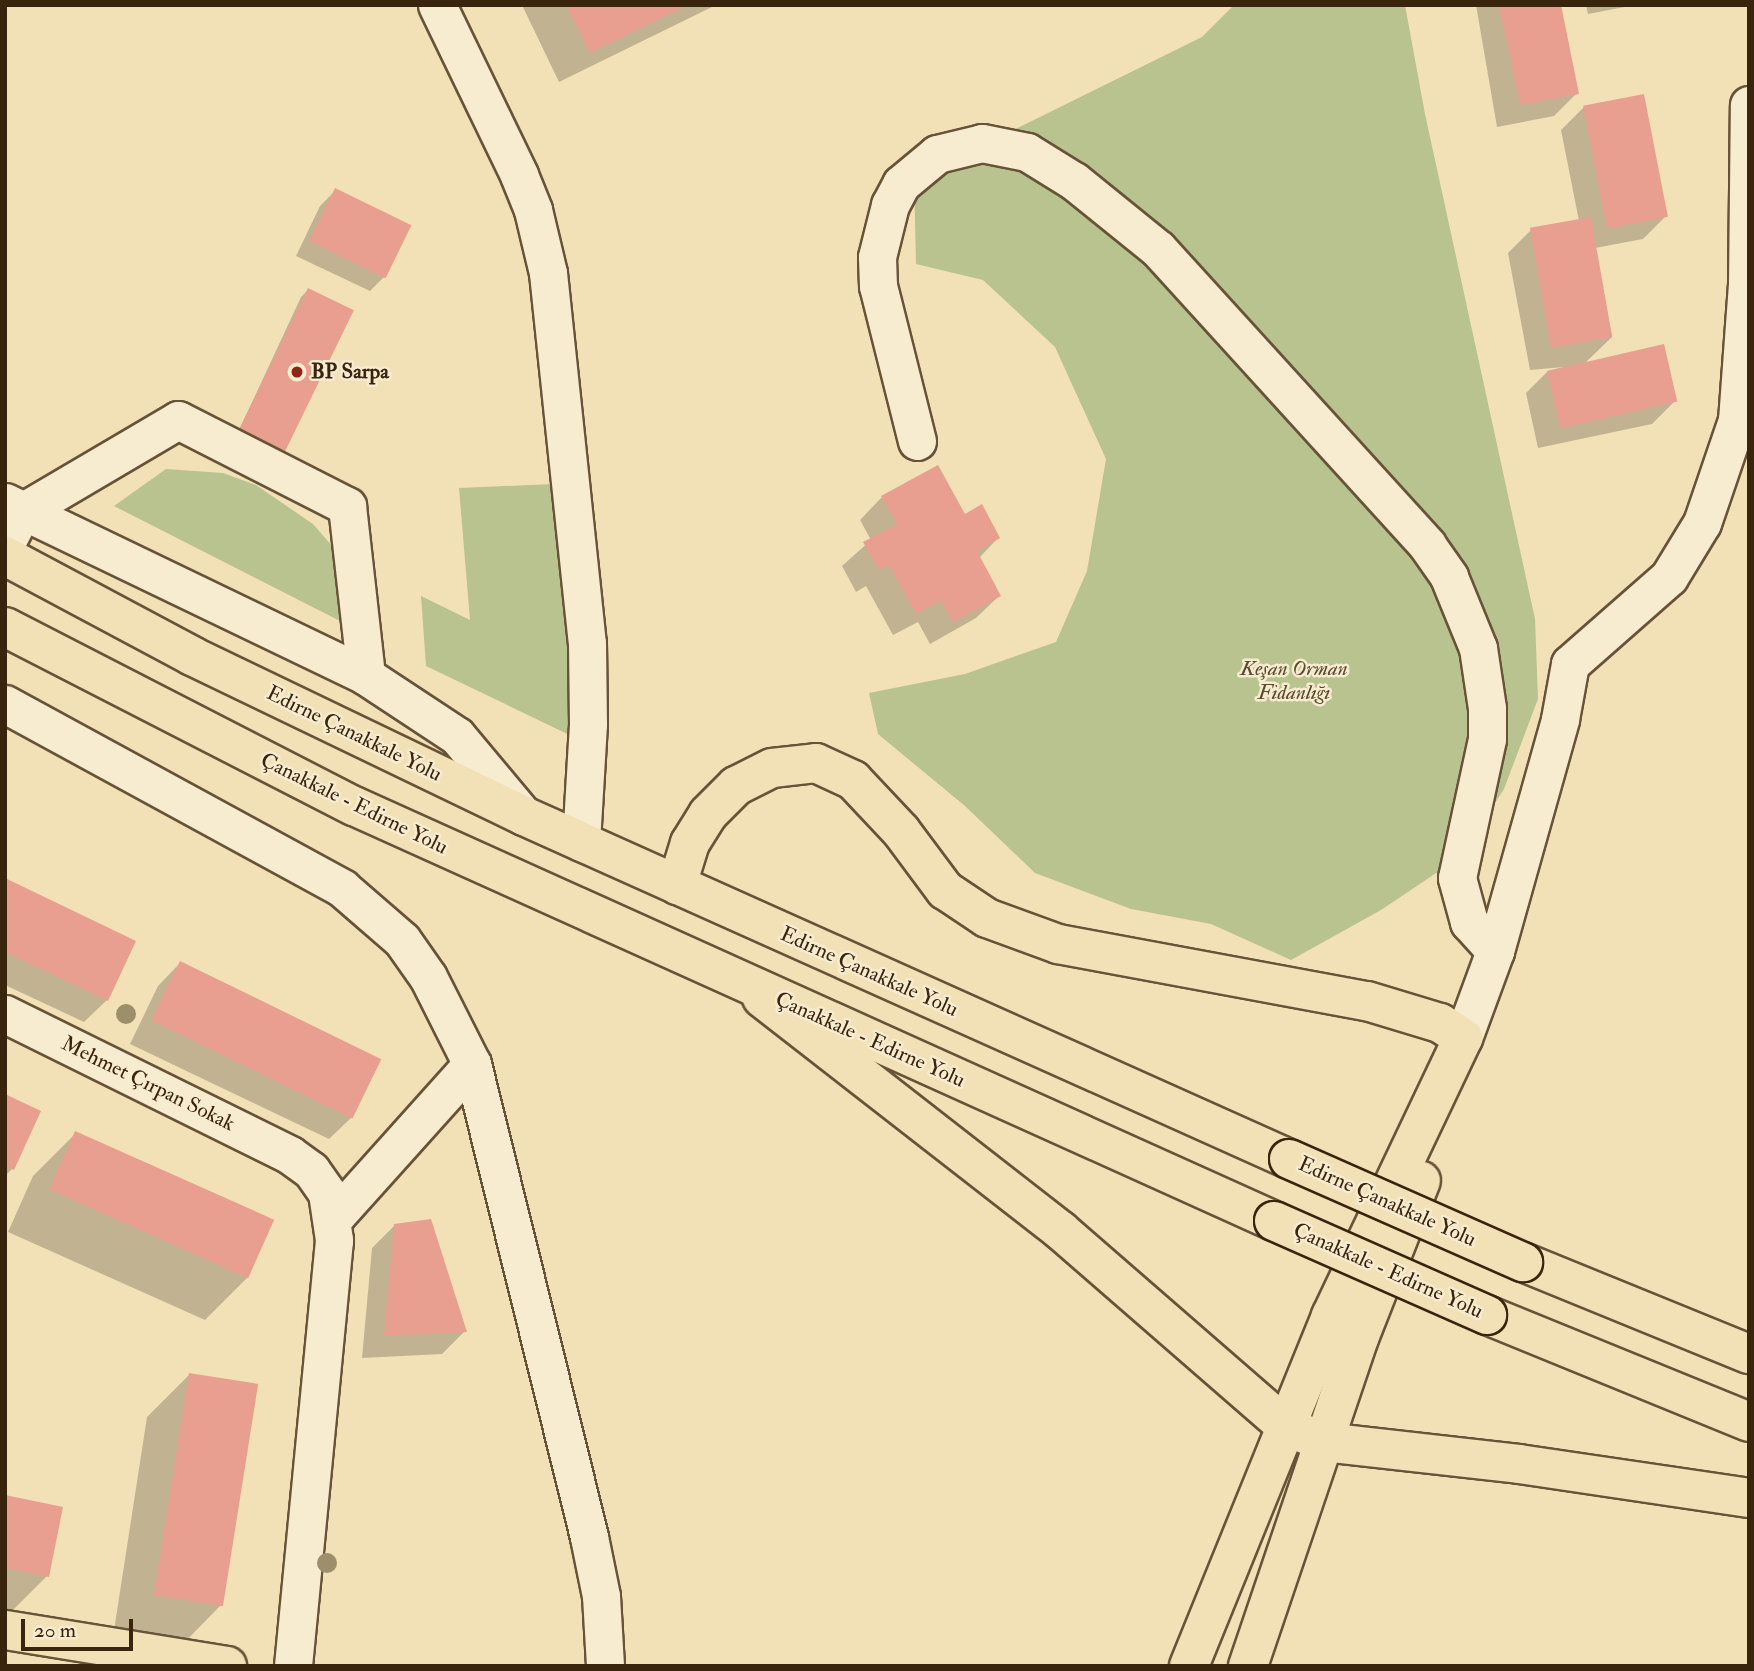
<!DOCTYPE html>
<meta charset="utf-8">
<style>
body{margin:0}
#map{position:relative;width:1754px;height:1671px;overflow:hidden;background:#f2e0b7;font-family:"IM FELL Double Pica",serif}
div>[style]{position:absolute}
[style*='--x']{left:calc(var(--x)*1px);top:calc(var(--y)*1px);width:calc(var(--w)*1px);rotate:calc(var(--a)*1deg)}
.green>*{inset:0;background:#b9c38f}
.shadow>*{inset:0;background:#0003}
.building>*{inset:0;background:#e89f8f;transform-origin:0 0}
.roads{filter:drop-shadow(2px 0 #675338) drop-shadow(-2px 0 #675338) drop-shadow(0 2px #675338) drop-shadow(0 -2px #675338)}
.minor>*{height:37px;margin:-18.5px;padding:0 18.5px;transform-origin:18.5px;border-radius:18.5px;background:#f7ebd0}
.major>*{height:38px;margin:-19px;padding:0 19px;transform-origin:19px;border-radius:19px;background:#f2e0b7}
.highway>*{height:38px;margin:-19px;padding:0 19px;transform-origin:19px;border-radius:19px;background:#f2e0b7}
.bridges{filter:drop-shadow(2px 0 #39240d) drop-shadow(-2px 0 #39240d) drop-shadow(0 2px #39240d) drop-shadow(0 -2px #39240d)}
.highway-bridge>*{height:38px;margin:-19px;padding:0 19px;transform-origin:19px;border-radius:19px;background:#f2e0b7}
.trees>*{width:20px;height:20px;margin:-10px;border-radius:50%;background:#9e8f6c}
.dots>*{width:19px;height:19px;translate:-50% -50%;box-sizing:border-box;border:4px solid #f7ebd0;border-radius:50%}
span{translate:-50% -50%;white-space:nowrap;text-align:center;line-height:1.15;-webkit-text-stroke:5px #f7ebd0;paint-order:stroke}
.poi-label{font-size:21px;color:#39240d;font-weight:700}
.left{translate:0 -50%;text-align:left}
.park-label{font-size:21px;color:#594c2e;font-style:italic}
.street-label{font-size:21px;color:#39240d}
.frame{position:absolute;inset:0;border:7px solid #39240d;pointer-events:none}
.scale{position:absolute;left:21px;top:1619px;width:112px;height:32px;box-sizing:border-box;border:4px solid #39240d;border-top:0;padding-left:9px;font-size:21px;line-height:24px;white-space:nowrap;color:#39240d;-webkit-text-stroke:5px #f7ebd0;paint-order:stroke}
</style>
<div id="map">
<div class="green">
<div style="clip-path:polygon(1234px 5px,1405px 5px,1425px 114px,1535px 619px,1538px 699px,1504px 789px,1460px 857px,1381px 910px,1291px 960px,1211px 924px,1131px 909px,1035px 873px,965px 806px,878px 734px,869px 693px,965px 674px,1056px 642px,1087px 571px,1106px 459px,1055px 347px,983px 280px,916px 264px,914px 179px,1202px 37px)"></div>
<div style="clip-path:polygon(166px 469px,223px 473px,256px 485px,313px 524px,340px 555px,346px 624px,114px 506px)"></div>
<div style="clip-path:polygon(554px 484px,580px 740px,426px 666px,421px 596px,470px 620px,459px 488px)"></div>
</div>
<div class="shadow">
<div style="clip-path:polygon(522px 5px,716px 5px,559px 82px)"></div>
<div style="clip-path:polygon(1476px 5px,1559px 5px,1577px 93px,1554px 116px,1497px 127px)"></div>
<div style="clip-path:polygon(1586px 5px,1635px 5px,1588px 14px)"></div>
<div style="clip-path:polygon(1584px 107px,1666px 216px,1643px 239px,1595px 248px,1612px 337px,1586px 362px,1675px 401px,1652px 424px,1538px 448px,1526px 393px,1548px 371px,1564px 367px,1530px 370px,1508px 253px,1531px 230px,1579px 221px,1561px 130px)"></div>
<div style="clip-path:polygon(335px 191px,409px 225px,385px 276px,370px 291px,296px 256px,320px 206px)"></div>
<div style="clip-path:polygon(308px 290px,352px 310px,234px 441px,301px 297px)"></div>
<div style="clip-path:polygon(882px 497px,964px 516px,998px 538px,979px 558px,999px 596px,976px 618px,930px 644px,918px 622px,893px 635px,866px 586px,856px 592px,842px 566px,871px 540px,860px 520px)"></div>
<div style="clip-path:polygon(5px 880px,107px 1000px,84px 1022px,5px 985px)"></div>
<div style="clip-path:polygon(180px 963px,352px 1117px,329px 1139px,130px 1044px,158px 986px)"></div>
<div style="clip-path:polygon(5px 1095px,12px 1169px,5px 1176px)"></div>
<div style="clip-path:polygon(75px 1134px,247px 1278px,205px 1320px,8px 1232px,33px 1176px)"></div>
<div style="clip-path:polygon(395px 1225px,465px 1331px,442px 1354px,362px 1358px,372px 1248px)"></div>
<div style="clip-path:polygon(189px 1375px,221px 1605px,179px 1648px,113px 1637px,147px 1417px)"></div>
<div style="clip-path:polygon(5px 1497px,47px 1576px,5px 1618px)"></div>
</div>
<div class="building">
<div style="clip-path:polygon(566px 5px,688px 5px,590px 53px)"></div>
<div style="clip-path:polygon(1499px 5px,1561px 5px,1579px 94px,1520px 105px)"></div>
<div style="left:1644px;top:94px;width:125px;height:62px;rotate:79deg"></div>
<div style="left:335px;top:188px;width:85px;height:59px;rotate:26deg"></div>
<div style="left:1591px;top:217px;width:122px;height:62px;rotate:80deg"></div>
<div style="left:308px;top:288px;width:51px;height:161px;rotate:26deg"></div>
<div style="left:1664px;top:344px;width:59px;height:120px;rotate:77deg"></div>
<div style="clip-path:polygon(938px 465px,965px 514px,982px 504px,1000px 538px,977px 551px,1001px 596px,953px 622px,941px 601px,916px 614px,889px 565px,879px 570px,863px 542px,897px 524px,881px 496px)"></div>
<div style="clip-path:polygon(5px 878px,136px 941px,108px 1001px,5px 952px)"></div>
<div style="left:180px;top:961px;width:224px;height:66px;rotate:26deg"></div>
<div style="clip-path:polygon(5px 1094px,41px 1111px,14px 1170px,5px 1166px)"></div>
<div style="left:75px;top:1131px;width:218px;height:64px;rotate:24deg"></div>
<div style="clip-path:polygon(431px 1219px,467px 1332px,384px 1336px,394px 1224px)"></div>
<div style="left:189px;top:1373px;width:70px;height:225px;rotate:9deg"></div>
<div style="clip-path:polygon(5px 1495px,63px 1507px,49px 1577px,5px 1568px)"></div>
</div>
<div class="roads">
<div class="minor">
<div style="--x:437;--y:5;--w:189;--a:64.2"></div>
<div style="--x:519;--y:175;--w:38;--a:68"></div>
<div style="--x:533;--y:210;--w:65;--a:76.6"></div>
<div style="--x:548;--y:273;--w:372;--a:84"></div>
<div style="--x:587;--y:643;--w:81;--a:89.3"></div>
<div style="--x:588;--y:724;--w:118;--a:93.4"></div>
<div style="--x:917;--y:441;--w:160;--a:-104.1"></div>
<div style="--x:878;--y:286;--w:29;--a:-92"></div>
<div style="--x:877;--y:257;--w:54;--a:-76"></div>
<div style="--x:890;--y:205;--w:24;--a:-62"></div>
<div style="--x:901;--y:184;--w:47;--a:-39.8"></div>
<div style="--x:937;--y:154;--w:46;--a:-13.7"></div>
<div style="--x:982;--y:143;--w:46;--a:11.3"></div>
<div style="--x:1027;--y:152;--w:55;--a:31.7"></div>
<div style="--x:1074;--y:181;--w:108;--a:39"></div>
<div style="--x:1158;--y:249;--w:400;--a:47.7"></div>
<div style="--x:1427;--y:545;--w:39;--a:55"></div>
<div style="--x:1449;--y:577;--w:77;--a:67.8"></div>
<div style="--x:1478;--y:648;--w:61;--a:81.5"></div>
<div style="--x:1487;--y:708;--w:31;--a:90"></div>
<div style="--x:1487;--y:739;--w:142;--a:102.2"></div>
<div style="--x:1457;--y:878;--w:46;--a:74.7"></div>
<div style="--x:1469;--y:922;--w:39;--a:48"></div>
<div style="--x:5;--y:502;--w:401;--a:25.7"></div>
<div style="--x:366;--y:676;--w:109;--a:33.4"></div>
<div style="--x:457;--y:736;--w:104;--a:50.1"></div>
<div style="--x:5;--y:545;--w:37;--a:-63"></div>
<div style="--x:22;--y:512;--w:181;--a:-30.5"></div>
<div style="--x:178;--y:420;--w:190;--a:27"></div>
<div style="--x:347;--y:506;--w:171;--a:83.6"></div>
<div style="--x:5;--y:704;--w:384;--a:28.6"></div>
<div style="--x:342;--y:888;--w:79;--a:40.9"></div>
<div style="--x:402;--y:940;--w:45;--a:54.9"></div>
<div style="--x:428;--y:977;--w:97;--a:63.2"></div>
<div style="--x:472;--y:1064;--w:487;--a:76.1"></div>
<div style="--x:589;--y:1537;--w:60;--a:78.5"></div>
<div style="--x:601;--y:1596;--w:70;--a:86.7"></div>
<div style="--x:5;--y:1014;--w:318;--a:26.3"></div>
<div style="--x:290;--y:1155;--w:26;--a:36"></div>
<div style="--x:311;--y:1170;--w:28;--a:55"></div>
<div style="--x:327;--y:1193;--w:48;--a:81.5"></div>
<div style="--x:334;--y:1240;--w:428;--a:95.5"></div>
<div style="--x:1463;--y:1038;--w:93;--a:-69.8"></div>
<div style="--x:1495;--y:951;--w:241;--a:-74.3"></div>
<div style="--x:1560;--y:719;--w:56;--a:-79.7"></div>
<div style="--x:1570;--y:664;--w:132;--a:-41.3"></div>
<div style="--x:1669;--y:577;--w:63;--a:-58.6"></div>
<div style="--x:1702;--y:523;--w:109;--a:-71.2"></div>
<div style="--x:1737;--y:420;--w:136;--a:-85.8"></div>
<div style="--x:1747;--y:284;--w:179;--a:-89.4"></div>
<div style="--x:333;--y:1219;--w:208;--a:-48.1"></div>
</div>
<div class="major">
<div style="--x:677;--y:885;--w:44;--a:-72.8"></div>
<div style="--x:690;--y:843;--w:34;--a:-58"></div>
<div style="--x:708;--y:814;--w:40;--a:-45"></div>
<div style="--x:736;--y:786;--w:40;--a:-26.6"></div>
<div style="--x:772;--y:768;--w:44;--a:-6.5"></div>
<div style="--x:816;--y:763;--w:41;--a:24.7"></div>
<div style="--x:853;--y:780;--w:70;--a:46.7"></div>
<div style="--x:901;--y:831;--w:74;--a:53.3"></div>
<div style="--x:945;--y:890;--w:50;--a:33.7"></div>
<div style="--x:987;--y:918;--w:76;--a:20.1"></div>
<div style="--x:1058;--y:944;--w:314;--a:10.5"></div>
<div style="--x:1367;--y:1001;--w:76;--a:16.8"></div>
<div style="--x:1440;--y:1023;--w:27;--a:33"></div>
<div style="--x:762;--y:998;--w:378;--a:37.9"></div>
<div style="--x:1060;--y:1230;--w:301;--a:41"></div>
<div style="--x:1287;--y:1427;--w:40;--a:22"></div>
<div style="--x:1324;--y:1442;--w:196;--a:6.4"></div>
<div style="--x:1519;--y:1464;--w:232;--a:8.4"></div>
<div style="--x:5;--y:1630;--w:225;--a:9.2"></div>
<div style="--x:1189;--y:1666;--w:378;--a:-67.9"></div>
<div style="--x:1331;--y:1316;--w:308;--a:-64.6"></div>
<div style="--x:1248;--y:1666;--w:346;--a:-71.3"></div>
<div style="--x:1359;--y:1338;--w:169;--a:-68.5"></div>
</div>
<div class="highway">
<div style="--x:5;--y:556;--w:212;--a:28.1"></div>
<div style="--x:192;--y:656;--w:369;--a:25.7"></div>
<div style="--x:524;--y:816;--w:838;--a:24.15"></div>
<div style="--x:5;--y:627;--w:392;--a:27.2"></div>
<div style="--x:354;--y:806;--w:1009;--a:24.28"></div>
<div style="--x:1523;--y:1262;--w:244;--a:22.2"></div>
<div style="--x:1487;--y:1315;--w:283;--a:22.2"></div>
</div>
</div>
<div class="bridges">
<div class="highway-bridge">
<div style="--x:1289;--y:1159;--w:256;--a:23.8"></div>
<div style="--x:1274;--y:1221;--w:233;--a:23.8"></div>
</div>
</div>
<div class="trees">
<div style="left:126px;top:1014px"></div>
<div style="left:327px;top:1563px"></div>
</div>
<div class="dots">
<div style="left:297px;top:372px;background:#8f2418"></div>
</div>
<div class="poi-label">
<span class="left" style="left:311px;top:372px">BP Sarpa</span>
</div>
<div class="park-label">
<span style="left:1294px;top:681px">Keşan Orman<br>Fidanlığı</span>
</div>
<div class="street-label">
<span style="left:354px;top:734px;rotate:26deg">Edirne Çanakkale Yolu</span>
<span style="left:354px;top:804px;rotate:26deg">Çanakkale - Edirne Yolu</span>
<span style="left:869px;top:972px;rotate:24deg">Edirne Çanakkale Yolu</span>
<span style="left:870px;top:1040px;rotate:24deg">Çanakkale - Edirne Yolu</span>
<span style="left:148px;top:1084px;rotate:26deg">Mehmet Çırpan Sokak</span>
<span style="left:1387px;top:1202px;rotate:24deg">Edirne Çanakkale Yolu</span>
<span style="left:1388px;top:1271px;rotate:24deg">Çanakkale - Edirne Yolu</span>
</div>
<div class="frame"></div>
<div class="scale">20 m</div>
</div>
